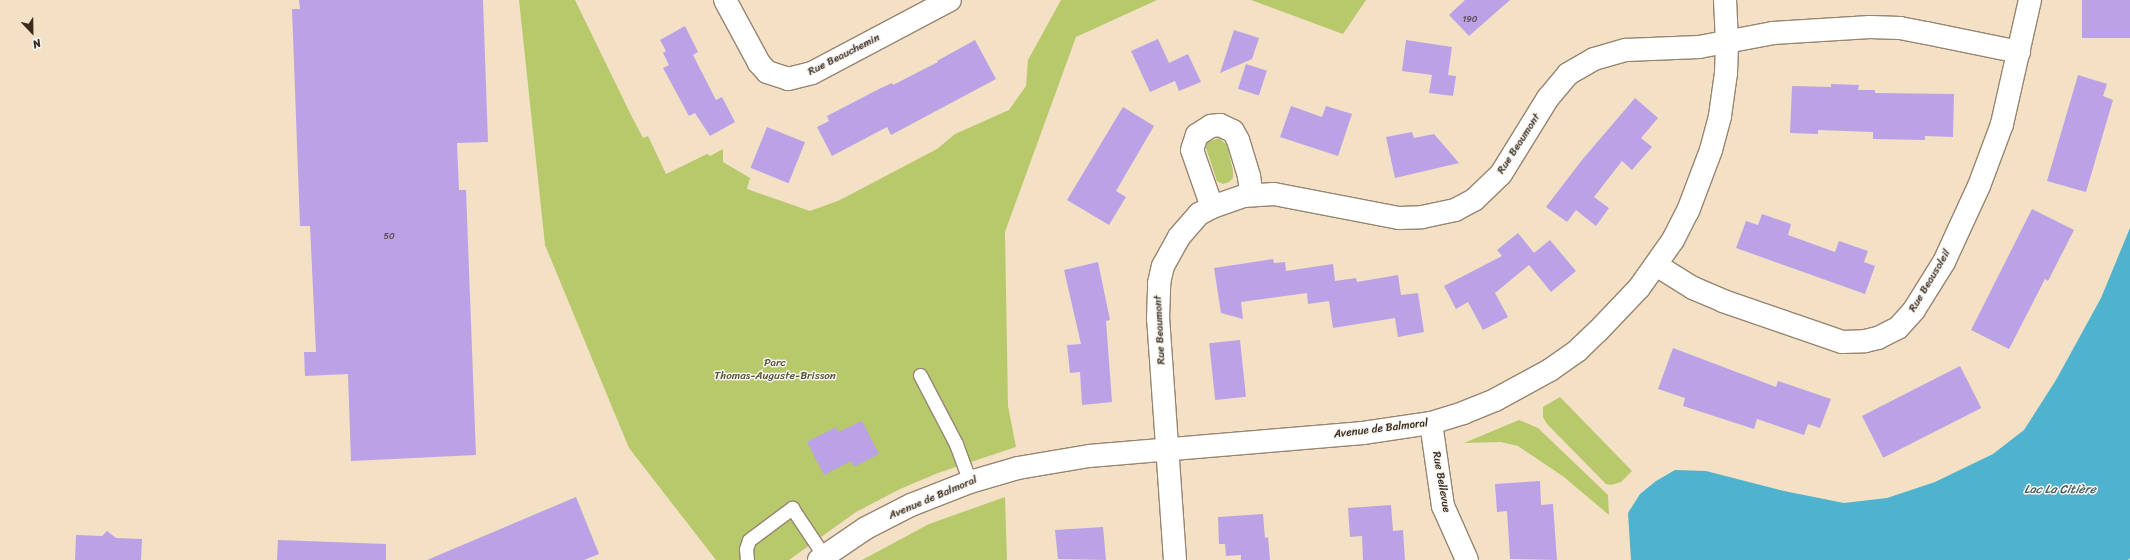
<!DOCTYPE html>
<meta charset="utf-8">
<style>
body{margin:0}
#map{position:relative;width:2130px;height:560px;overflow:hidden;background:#f3e0c5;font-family:Sriracha,sans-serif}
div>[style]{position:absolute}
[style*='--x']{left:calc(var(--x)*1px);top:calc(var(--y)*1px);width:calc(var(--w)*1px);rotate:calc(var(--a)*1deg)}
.green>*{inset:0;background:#b8c96c}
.water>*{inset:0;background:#4fb2ce}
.building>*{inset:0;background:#bba2e6;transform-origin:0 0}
.roads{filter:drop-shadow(1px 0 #978572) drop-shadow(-1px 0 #978572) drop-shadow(0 1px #978572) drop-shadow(0 -1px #978572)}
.service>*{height:13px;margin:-6.5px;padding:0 6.5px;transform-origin:6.5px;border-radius:6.5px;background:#fff}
.minor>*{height:22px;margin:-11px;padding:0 11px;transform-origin:11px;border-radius:11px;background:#fff}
.tertiary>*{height:22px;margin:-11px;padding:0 11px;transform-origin:11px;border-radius:11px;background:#fff}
span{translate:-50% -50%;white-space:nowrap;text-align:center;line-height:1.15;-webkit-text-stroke:3px #f6f6f2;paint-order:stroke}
.number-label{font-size:9px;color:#5b4850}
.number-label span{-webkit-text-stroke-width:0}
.street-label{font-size:11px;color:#3b2a1e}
.park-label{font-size:11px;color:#5a5232}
.water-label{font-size:12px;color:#425a5c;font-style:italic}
.north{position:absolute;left:12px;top:12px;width:40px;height:40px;-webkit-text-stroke:3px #f6f6f2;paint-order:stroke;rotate:158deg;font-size:11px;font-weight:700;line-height:16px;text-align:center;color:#3b2a1e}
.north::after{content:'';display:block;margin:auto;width:14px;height:18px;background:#3b2a1e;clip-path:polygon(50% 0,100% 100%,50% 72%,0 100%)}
</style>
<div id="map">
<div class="green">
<div style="clip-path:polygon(519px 0,575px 0,630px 113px,643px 138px,648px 136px,666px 174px,707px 154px,710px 156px,723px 149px,723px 162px,750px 178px,747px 189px,810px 211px,840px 200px,937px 149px,955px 134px,1009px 110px,1026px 86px,1028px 60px,1061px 0,1157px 0,1076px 37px,1005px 232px,1008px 406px,1016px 447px,938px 473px,900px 489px,856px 512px,789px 560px,716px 560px,629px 448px,545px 245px)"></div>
<div style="clip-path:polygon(1251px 0,1366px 0,1343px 34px)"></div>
<div style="clip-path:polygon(1219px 138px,1227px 145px,1233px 171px,1233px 178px,1229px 182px,1223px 184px,1217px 181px,1206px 148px,1207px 142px)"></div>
<div style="clip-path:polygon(1560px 397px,1632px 471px,1621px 482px,1611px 485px,1606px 484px,1547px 424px,1543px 417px,1543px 407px)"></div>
<div style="clip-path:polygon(1519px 420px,1538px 428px,1608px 495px,1609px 515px,1564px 477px,1518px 446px,1501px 442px,1464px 443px)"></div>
<div style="clip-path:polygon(1005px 497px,1007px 560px,862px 560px,929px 524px)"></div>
</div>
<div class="water">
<div style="clip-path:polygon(2130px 228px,2130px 558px,2128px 560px,1631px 560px,1628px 513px,1640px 494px,1656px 481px,1675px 470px,1706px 471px,1784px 491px,1844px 503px,1887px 498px,1935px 482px,1993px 454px,2024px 430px,2056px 380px,2101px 298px)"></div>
</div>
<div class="building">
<div style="clip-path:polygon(299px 0,483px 0,488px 142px,457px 143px,459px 190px,466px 190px,476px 455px,351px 461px,348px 374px,305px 376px,304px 352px,316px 352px,310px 226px,300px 226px,292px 9px,300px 9px)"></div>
<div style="clip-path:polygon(1465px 0,1510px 0,1469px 36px,1449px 15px)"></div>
<div style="left:2082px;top:0;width:48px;height:38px"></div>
<div style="clip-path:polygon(685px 26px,698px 52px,693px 55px,716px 100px,722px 97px,735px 122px,710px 136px,695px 113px,689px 116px,663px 68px,669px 65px,663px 53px,666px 51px,660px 40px)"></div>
<div style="clip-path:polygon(1234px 30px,1259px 38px,1252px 59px,1220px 73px)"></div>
<div style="clip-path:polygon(1158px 39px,1169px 63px,1188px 54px,1201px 82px,1179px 91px,1175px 81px,1150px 92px,1131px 51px)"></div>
<div style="clip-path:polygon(975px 40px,996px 79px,891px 135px,887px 127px,832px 156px,817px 127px,829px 121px,827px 116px,879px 89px,892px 83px,893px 85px,938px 62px,937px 61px)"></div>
<div style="clip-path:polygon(1406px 40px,1452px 47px,1448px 75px,1456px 76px,1453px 96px,1429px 93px,1432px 75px,1402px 71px)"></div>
<div style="left:1246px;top:64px;width:22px;height:26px;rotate:18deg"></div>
<div style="clip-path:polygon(2078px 75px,2107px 84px,2103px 96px,2113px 100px,2086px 192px,2047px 181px)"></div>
<div style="clip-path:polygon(1831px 84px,1859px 85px,1858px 90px,1875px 90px,1875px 93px,1954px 94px,1953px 137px,1925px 136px,1925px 140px,1873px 139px,1873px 132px,1818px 130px,1818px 134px,1790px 133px,1792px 86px,1831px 87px)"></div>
<div style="clip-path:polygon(1635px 98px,1658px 118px,1641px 138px,1652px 147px,1632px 170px,1622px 161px,1594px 197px,1609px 208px,1596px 226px,1576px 210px,1567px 222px,1546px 207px,1582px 160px)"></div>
<div style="clip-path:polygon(1291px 106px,1322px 117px,1326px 106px,1352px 114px,1338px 156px,1280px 137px)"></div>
<div style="clip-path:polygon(1123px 107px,1154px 126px,1116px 191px,1126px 197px,1109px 225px,1067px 200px)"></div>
<div style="left:767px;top:127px;width:41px;height:44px;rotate:22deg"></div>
<div style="clip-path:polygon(1412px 132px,1414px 138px,1434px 134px,1459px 163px,1395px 178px,1386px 137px)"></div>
<div style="clip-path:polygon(2032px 209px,2074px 230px,2048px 281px,2045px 279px,2009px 349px,1971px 330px)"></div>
<div style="clip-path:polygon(1762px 214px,1791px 224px,1788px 235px,1835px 252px,1839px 241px,1868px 251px,1864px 262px,1875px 266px,1865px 294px,1736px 248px,1746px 221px,1758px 225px)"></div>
<div style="clip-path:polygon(1518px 233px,1534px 253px,1550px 240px,1576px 271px,1551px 292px,1529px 265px,1495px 293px,1508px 317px,1483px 330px,1468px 302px,1456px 309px,1444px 286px,1502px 256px,1497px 250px)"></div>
<div style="clip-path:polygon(1273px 259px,1274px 263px,1285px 262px,1286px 271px,1333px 264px,1335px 281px,1356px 278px,1357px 282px,1398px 275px,1401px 295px,1418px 293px,1424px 332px,1398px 337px,1395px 318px,1333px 328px,1329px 301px,1308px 304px,1307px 293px,1241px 302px,1243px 319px,1221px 313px,1214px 268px)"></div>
<div style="clip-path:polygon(1098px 262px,1110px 320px,1106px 321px,1112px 402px,1082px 405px,1080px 372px,1070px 373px,1067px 345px,1081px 344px,1064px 270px)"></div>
<div style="left:1240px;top:340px;width:57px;height:31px;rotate:84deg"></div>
<div style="clip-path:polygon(1673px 348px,1776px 387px,1778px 381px,1831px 399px,1820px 428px,1808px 424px,1804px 435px,1757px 419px,1754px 429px,1683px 406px,1685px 398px,1658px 389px)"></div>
<div style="left:1960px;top:366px;width:47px;height:110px;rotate:63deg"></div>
<div style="clip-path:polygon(862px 421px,879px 454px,854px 467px,851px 461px,824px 475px,807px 442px,836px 427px,838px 432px)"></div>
<div style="clip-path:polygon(1540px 481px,1541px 505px,1553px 504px,1557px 560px,1510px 559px,1507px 511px,1497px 512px,1495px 484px)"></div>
<div style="clip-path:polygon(576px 497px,599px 554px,584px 560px,427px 560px)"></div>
<div style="clip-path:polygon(1391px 505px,1393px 531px,1403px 530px,1405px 560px,1363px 560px,1362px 536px,1350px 537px,1348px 508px)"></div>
<div style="clip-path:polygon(1263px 514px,1265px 538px,1268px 537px,1270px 560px,1241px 560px,1241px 555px,1226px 556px,1225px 544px,1219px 544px,1218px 517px)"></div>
<div style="clip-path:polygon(1103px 527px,1106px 560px,1058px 559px,1055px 530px)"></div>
<div style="clip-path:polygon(107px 531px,116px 538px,142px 539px,141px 560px,75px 560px,76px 535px,102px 536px)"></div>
<div style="clip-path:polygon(278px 540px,386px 544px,386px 560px,277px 560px)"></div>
</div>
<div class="roads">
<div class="service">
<div style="--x:920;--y:375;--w:78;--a:62.4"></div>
<div style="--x:956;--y:444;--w:40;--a:69.8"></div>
<div style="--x:747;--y:560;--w:11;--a:-95"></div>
<div style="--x:746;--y:549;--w:9;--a:-72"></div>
<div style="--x:749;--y:540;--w:54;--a:-36.7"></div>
<div style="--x:792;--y:508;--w:58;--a:56.3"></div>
</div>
<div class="minor">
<div style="--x:725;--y:0;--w:72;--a:61.6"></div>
<div style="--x:759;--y:63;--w:12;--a:48"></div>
<div style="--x:767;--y:72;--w:22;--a:18"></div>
<div style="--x:788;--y:79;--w:25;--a:-14"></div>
<div style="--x:812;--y:73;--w:156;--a:-27.9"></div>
<div style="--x:1212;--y:207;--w:60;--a:-109.3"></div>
<div style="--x:1192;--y:150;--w:16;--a:-72"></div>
<div style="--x:1197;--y:135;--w:17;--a:-33"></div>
<div style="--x:1211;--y:126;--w:9;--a:-6"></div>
<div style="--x:1220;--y:125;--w:14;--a:25"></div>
<div style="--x:1233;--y:131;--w:10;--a:61"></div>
<div style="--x:1238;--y:140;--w:39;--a:73"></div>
<div style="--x:1249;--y:177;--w:18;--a:81"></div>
<div style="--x:1656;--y:265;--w:44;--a:31.9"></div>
<div style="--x:1693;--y:288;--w:33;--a:23"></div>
<div style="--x:1723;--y:301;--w:126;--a:19"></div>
<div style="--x:1842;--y:342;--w:23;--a:-2"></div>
<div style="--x:1865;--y:341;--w:13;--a:-13"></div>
<div style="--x:1878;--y:338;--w:22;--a:-27"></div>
<div style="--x:1898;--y:328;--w:24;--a:-48"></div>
<div style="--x:1914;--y:310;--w:57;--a:-58"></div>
<div style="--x:1944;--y:262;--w:84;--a:-65.3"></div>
<div style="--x:1979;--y:186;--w:66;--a:-69.6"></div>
<div style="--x:2002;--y:124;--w:127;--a:-77.3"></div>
<div style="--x:1431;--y:423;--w:84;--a:81.8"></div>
<div style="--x:1443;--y:506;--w:59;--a:66"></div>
<div style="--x:1175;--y:560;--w:242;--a:-94"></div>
<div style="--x:1158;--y:319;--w:36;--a:-88"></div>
<div style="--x:1159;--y:283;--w:17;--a:-77"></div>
<div style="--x:1163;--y:266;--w:33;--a:-61"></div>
<div style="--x:1179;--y:237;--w:30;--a:-49"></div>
<div style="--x:1199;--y:214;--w:15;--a:-28"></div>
<div style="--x:1212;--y:207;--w:34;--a:-19"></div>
<div style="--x:1244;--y:196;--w:30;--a:-4"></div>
<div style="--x:1274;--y:194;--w:127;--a:10.9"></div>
<div style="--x:1399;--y:218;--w:23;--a:-2"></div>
<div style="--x:1422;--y:217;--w:34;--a:-12"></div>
<div style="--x:1455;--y:210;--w:21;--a:-28"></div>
<div style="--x:1474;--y:200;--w:37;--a:-44"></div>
<div style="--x:1501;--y:174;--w:89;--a:-58.3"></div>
<div style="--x:1548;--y:98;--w:31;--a:-50"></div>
<div style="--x:1568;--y:74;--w:30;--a:-30"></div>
<div style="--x:1594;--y:59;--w:33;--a:-16"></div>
<div style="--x:1626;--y:50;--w:73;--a:-2.4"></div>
<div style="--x:1699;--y:47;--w:75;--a:-10.7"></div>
<div style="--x:1773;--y:33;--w:97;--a:-3.5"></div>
<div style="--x:1870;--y:27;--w:30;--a:2"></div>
<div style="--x:1900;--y:28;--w:26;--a:11"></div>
<div style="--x:1926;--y:33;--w:95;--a:11.5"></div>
</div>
<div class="tertiary">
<div style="--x:819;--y:560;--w:57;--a:-34.2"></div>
<div style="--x:866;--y:528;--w:51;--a:-27.1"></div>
<div style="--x:911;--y:505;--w:63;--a:-21.3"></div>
<div style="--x:970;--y:482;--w:50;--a:-16.3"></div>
<div style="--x:1018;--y:468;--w:72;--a:-9.6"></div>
<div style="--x:1089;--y:456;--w:275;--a:-4.8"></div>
<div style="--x:1363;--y:433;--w:69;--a:-8.4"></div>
<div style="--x:1431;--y:423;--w:34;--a:-17"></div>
<div style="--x:1463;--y:413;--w:35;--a:-22"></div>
<div style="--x:1495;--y:400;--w:63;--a:-28.6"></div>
<div style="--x:1550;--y:370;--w:33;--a:-35"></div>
<div style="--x:1577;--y:351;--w:29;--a:-44"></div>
<div style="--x:1598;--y:331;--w:59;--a:-46.4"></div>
<div style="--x:1639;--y:288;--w:59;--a:-54.7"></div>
<div style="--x:1673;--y:240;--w:33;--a:-63"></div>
<div style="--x:1688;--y:211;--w:65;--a:-69.3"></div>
<div style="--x:1711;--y:150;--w:35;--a:-75"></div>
<div style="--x:1720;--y:116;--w:43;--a:-82.1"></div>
<div style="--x:1726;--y:73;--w:31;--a:-88"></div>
<div style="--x:1727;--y:42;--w:42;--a:-92.7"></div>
</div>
</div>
<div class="number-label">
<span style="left:1470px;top:19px">190</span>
<span style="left:389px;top:236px">50</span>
</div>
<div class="street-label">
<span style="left:844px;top:55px;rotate:-27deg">Rue Beauchemin</span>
<span style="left:1519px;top:144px;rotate:-57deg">Rue Beaumont</span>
<span style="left:1930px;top:281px;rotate:-59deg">Rue Beausoleil</span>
<span style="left:1160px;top:330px;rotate:-93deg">Rue Beaumont</span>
<span style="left:1381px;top:429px;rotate:-7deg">Avenue de Balmoral</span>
<span style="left:1441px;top:482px;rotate:80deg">Rue Bellevue</span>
<span style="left:933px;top:498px;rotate:-23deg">Avenue de Balmoral</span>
</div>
<div class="park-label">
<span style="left:775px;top:370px">Parc<br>Thomas-Auguste-Brisson</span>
</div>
<div class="water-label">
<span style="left:2060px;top:490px">Lac La Citière</span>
</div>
<div class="north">N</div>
</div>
